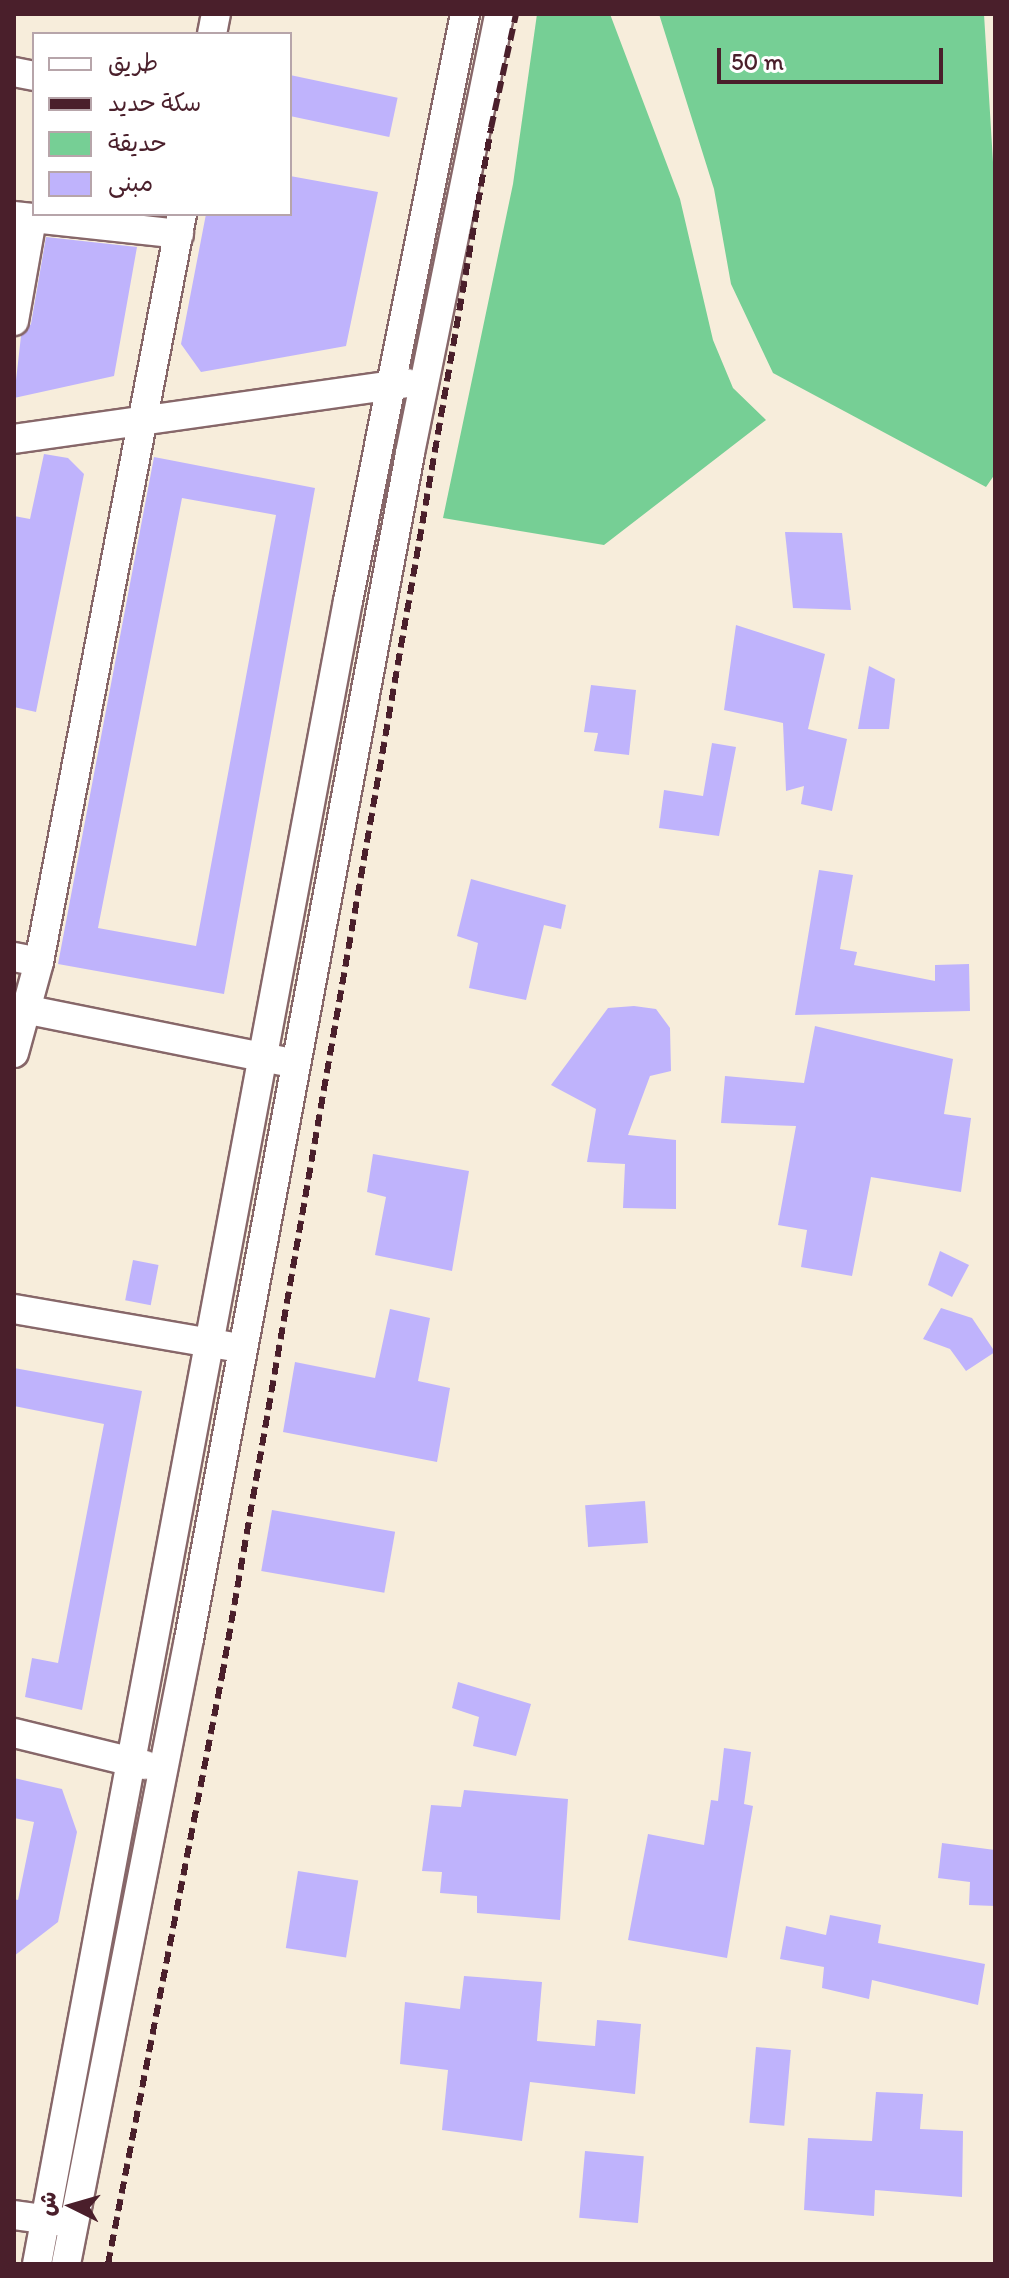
<!DOCTYPE html>
<meta charset="utf-8">
<style>
body{margin:0}
#map{position:relative;width:1009px;height:2278px;overflow:hidden;background:#f7eddb;font-family:Itim,"Playpen Sans Arabic",sans-serif}
div>[style]{position:absolute}
[style*='--x']{left:calc(var(--x)*1px);top:calc(var(--y)*1px);width:calc(var(--w)*1px);rotate:calc(var(--a)*1deg)}
.green>*{inset:0;background:#76cf95}
.building>*{inset:0;background:#bfb3fc;transform-origin:0 0}
.roads{filter:drop-shadow(2px 0 #876769) drop-shadow(-2px 0 #876769) drop-shadow(0 2px #876769) drop-shadow(0 -2px #876769)}
.minor>*{height:28px;margin:-14px;padding:0 14px;transform-origin:14px;border-radius:14px;background:#fff}
.rail>*{height:6px;margin-top:-3px;transform-origin:0;background:repeating-linear-gradient(90deg,#4a1f2b 0 12px,transparent 0 18px)}
span{translate:-50% -50%;white-space:nowrap;text-align:center;line-height:1.15;-webkit-text-stroke:6px #fff;paint-order:stroke}
.frame{position:absolute;inset:0;border:16px solid #4a1f2b;pointer-events:none}
.legend{position:absolute;left:32px;top:32px;width:260px;height:184px;box-sizing:border-box;background:#fff;border:2px solid #b7a5aa;margin:0;padding:10px 14px;list-style:none;font-size:24px;color:#4a1f2b}
.legend li{display:flex;align-items:center;gap:16px;height:40px}
.legend b{width:40px;border:2px solid #b7a5aa}
.north{position:absolute;left:32px;top:2166px;width:80px;height:80px;-webkit-text-stroke:6px #fff;paint-order:stroke;rotate:275deg;font-size:22px;font-weight:700;line-height:32px;text-align:center;color:#4a1f2b}
.north::after{content:'';display:block;margin:auto;width:28px;height:36px;background:#4a1f2b;clip-path:polygon(50% 0,100% 100%,50% 72%,0 100%)}
.scale{position:absolute;left:717px;top:48px;width:226px;height:36px;box-sizing:border-box;border:4px solid #4a1f2b;border-top:0;padding-left:10px;font-size:24px;line-height:28px;white-space:nowrap;color:#4a1f2b;-webkit-text-stroke:6px #fff;paint-order:stroke}
</style>
<div id="map">
<div class="green">
<div style="clip-path:polygon(537px 14px,610px 14px,680px 199px,713px 340px,733px 388px,766px 420px,604px 545px,443px 518px,513px 184px)"></div>
<div style="clip-path:polygon(659px 14px,984px 14px,995px 195px,995px 474px,986px 487px,773px 373px,731px 284px,714px 189px)"></div>
</div>
<div class="building">
<div style="left:290px;top:75px;width:110px;height:40px;rotate:12deg"></div>
<div style="clip-path:polygon(290px 176px,378px 192px,346px 346px,201px 372px,181px 344px,206px 214px,290px 214px)"></div>
<div style="clip-path:polygon(46px 237px,137px 247px,114px 376px,14px 398px,21px 336px,31px 324px)"></div>
<div style="clip-path:polygon(44px 454px,68px 458px,84px 474px,36px 712px,14px 707px,14px 516px,30px 519px)"></div>
<div style="clip-path:polygon(evenodd,154px 457px,315px 488px,224px 994px,58px 964px,154px 457px,182px 498px,276px 515px,196px 946px,98px 928px,182px 498px)"></div>
<div style="clip-path:polygon(785px 532px,842px 533px,851px 610px,793px 608px)"></div>
<div style="clip-path:polygon(736px 625px,825px 654px,808px 729px,847px 739px,832px 811px,801px 804px,804px 786px,786px 791px,783px 723px,724px 710px)"></div>
<div style="clip-path:polygon(869px 666px,895px 679px,889px 729px,858px 729px)"></div>
<div style="clip-path:polygon(591px 685px,636px 690px,629px 755px,594px 751px,598px 733px,584px 732px)"></div>
<div style="clip-path:polygon(712px 743px,736px 747px,719px 836px,659px 828px,664px 790px,703px 796px)"></div>
<div style="clip-path:polygon(819px 870px,853px 875px,840px 949px,857px 952px,854px 965px,935px 981px,935px 965px,969px 964px,970px 1011px,795px 1015px)"></div>
<div style="clip-path:polygon(471px 879px,566px 905px,561px 929px,544px 925px,526px 1000px,469px 988px,478px 943px,457px 936px)"></div>
<div style="clip-path:polygon(634px 1006px,656px 1009px,670px 1028px,671px 1071px,650px 1076px,628px 1135px,676px 1140px,676px 1209px,623px 1208px,625px 1164px,587px 1162px,596px 1109px,551px 1085px,608px 1008px)"></div>
<div style="clip-path:polygon(815px 1026px,953px 1059px,944px 1114px,971px 1118px,961px 1192px,871px 1177px,852px 1276px,801px 1267px,807px 1230px,778px 1225px,796px 1126px,721px 1123px,725px 1076px,804px 1083px)"></div>
<div style="clip-path:polygon(373px 1154px,469px 1171px,452px 1271px,375px 1255px,386px 1197px,367px 1192px)"></div>
<div style="clip-path:polygon(940px 1251px,969px 1265px,952px 1297px,928px 1285px)"></div>
<div style="left:133px;top:1260px;width:26px;height:41px;rotate:11deg"></div>
<div style="clip-path:polygon(941px 1308px,972px 1318px,995px 1352px,966px 1371px,950px 1349px,923px 1339px)"></div>
<div style="clip-path:polygon(390px 1309px,430px 1318px,418px 1381px,450px 1388px,437px 1462px,283px 1432px,295px 1362px,375px 1378px)"></div>
<div style="clip-path:polygon(14px 1368px,142px 1391px,82px 1710px,25px 1697px,32px 1658px,58px 1663px,104px 1424px,14px 1406px)"></div>
<div style="left:645px;top:1501px;width:42px;height:60px;rotate:86deg"></div>
<div style="left:272px;top:1510px;width:125px;height:62px;rotate:10deg"></div>
<div style="clip-path:polygon(458px 1682px,531px 1704px,516px 1756px,473px 1746px,479px 1717px,452px 1708px)"></div>
<div style="clip-path:polygon(724px 1748px,751px 1752px,744px 1804px,753px 1806px,727px 1958px,628px 1940px,648px 1834px,704px 1845px,711px 1800px,718px 1801px)"></div>
<div style="clip-path:polygon(14px 1778px,62px 1789px,77px 1832px,58px 1922px,14px 1956px,14px 1899px,18px 1900px,34px 1822px,14px 1818px)"></div>
<div style="clip-path:polygon(464px 1790px,568px 1799px,560px 1920px,477px 1913px,477px 1896px,440px 1893px,442px 1872px,422px 1871px,431px 1805px,461px 1807px)"></div>
<div style="clip-path:polygon(942px 1843px,995px 1850px,995px 1906px,969px 1905px,970px 1882px,938px 1878px)"></div>
<div style="left:298px;top:1871px;width:61px;height:78px;rotate:9deg"></div>
<div style="clip-path:polygon(830px 1915px,881px 1925px,878px 1943px,985px 1964px,978px 2005px,872px 1980px,869px 1999px,822px 1988px,824px 1967px,780px 1959px,786px 1926px,826px 1935px)"></div>
<div style="clip-path:polygon(464px 1976px,542px 1982px,537px 2041px,595px 2046px,597px 2020px,641px 2024px,635px 2094px,530px 2082px,522px 2141px,442px 2130px,448px 2070px,400px 2064px,405px 2002px,460px 2009px)"></div>
<div style="left:756px;top:2047px;width:35px;height:76px;rotate:5deg"></div>
<div style="clip-path:polygon(876px 2092px,923px 2094px,920px 2129px,963px 2131px,962px 2197px,875px 2190px,874px 2216px,804px 2210px,808px 2138px,872px 2141px)"></div>
<div style="left:585px;top:2151px;width:59px;height:67px;rotate:5deg"></div>
</div>
<div class="roads">
<div class="minor">
<div style="--x:212;--y:34;--w:20;--a:-79"></div>
<div style="--x:14;--y:72;--w:20;--a:11"></div>
<div style="--x:14;--y:216;--w:166;--a:6.2"></div>
<div style="--x:14;--y:321;--w:104;--a:-80"></div>
<div style="--x:14;--y:439;--w:397;--a:-8.1"></div>
<div style="--x:14;--y:957;--w:25;--a:11"></div>
<div style="--x:24;--y:1009;--w:262;--a:11.4"></div>
<div style="--x:14;--y:1053;--w:94;--a:-74.6"></div>
<div style="--x:39;--y:962;--w:762;--a:-79.18"></div>
<div style="--x:14;--y:1309;--w:218;--a:9.8"></div>
<div style="--x:14;--y:1733;--w:135;--a:13.7"></div>
<div style="--x:14;--y:2215;--w:51;--a:7.8"></div>
<div style="--x:37;--y:2264;--w:1692;--a:-79.41"></div>
<div style="--x:348;--y:601;--w:599;--a:-78.73"></div>
<div style="--x:66;--y:2264;--w:637;--a:-78.87"></div>
<div style="--x:189;--y:1639;--w:1206;--a:-79.44"></div>
<div style="--x:410;--y:453;--w:448;--a:-78.5"></div>
</div>
</div>
<div class="rail">
<div style="--x:108;--y:2264;--w:599;--a:-79.03"></div>
<div style="--x:222;--y:1676;--w:1571;--a:-80.14"></div>
<div style="--x:491;--y:128;--w:117;--a:-77.6"></div>
</div>
<div class="frame"></div>
<ul class="legend">
<li><b style="height:10px;background:#fff"></b>طريق</li>
<li><b style="height:10px;background:#4a1f2b"></b>سكة حديد</li>
<li><b style="height:22px;background:#76cf95"></b>حديقة</li>
<li><b style="height:22px;background:#bfb3fc"></b>مبنى</li>
</ul>
<div class="north">ش</div>
<div class="scale">50 m</div>
</div>
